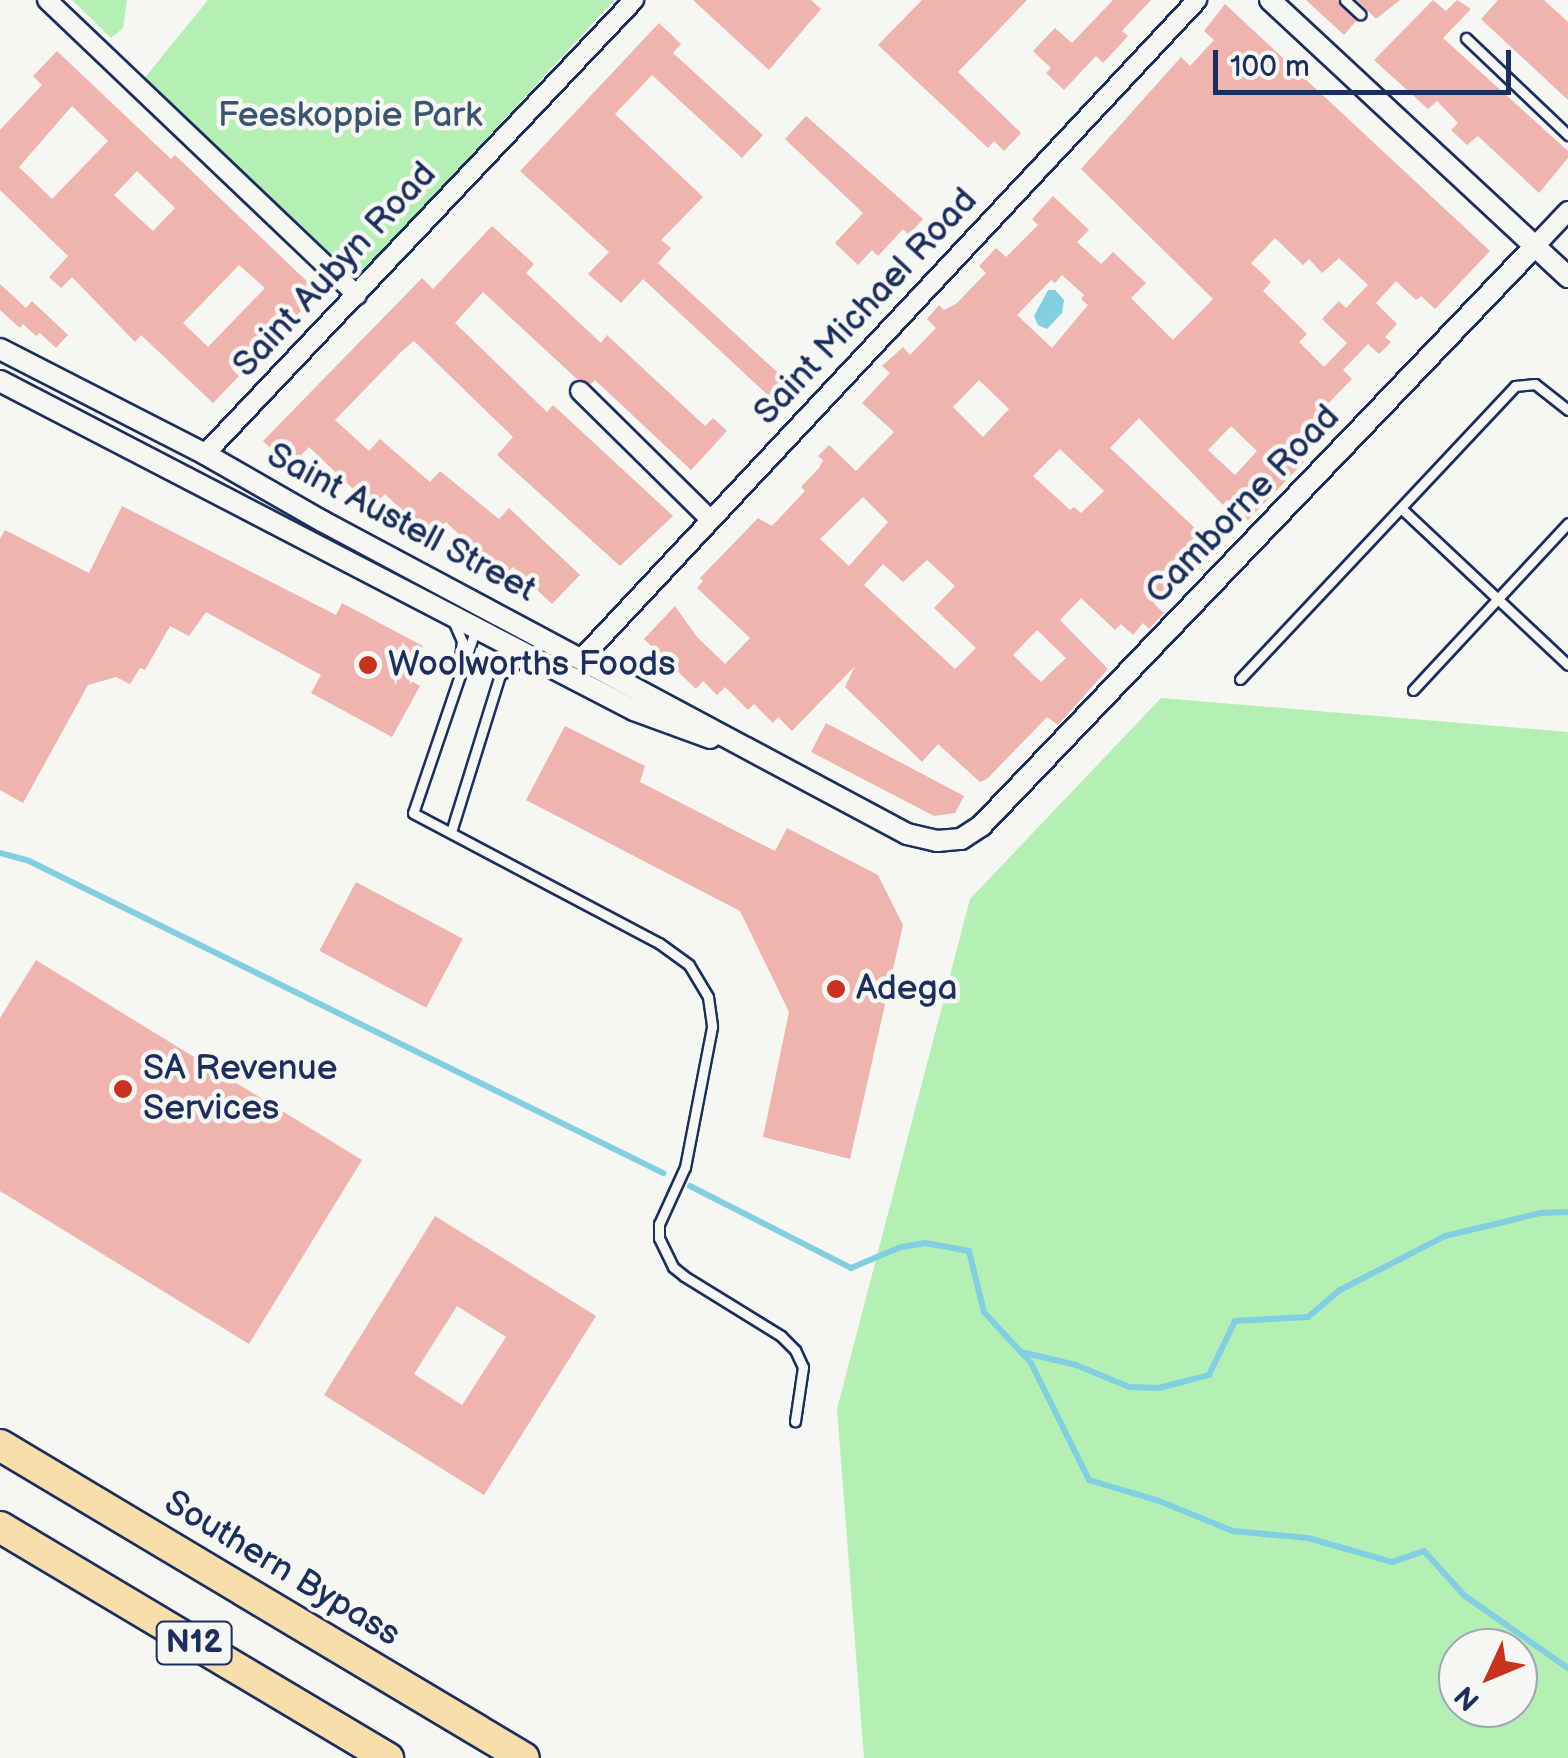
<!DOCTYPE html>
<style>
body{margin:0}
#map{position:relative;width:1568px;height:1758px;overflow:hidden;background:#f6f6f2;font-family:"Balsamiq Sans",sans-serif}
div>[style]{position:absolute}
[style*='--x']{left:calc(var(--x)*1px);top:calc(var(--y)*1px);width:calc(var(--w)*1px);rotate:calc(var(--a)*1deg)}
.green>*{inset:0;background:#b4efb4}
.water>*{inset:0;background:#82cfe1}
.stream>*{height:6px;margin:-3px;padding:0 3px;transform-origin:3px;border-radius:3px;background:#82cfe1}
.building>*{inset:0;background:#efb4ae;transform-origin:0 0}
.roads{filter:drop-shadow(2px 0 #1b2f5e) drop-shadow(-2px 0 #1b2f5e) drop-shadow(0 2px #1b2f5e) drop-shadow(0 -2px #1b2f5e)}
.service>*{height:9px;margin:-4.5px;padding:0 4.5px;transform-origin:4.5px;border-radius:4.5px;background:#f6f6f2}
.minor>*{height:18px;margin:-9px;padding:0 9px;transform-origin:9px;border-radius:9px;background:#f6f6f2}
.tertiary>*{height:20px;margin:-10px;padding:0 10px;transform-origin:10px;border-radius:10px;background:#f6f6f2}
.motorway>*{height:30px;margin:-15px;padding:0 15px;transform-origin:15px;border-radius:15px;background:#f8deab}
.dots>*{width:28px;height:28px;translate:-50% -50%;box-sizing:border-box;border:5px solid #f6f6f2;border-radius:50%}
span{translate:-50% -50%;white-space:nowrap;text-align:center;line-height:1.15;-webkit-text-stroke:9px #f6f6f2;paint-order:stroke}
.shield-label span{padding:2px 8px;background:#f6f6f2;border:2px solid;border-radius:8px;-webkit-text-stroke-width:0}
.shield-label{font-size:32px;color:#1b2f5e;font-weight:700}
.park-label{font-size:35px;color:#3a556f}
.street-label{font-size:35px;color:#1b2f5e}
.poi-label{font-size:35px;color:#1b2f5e}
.left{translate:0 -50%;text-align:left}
.north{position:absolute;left:1438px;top:1628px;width:100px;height:100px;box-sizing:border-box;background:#f6f6f2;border:2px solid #9ea6b7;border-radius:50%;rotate:226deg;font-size:28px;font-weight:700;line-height:40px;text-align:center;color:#1b2f5e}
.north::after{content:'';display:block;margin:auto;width:35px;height:45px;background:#c8321e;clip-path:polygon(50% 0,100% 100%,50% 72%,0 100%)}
.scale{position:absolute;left:1213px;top:50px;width:298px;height:45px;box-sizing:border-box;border:5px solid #1b2f5e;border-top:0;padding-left:12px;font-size:30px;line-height:35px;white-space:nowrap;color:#1b2f5e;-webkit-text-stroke:8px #f6f6f2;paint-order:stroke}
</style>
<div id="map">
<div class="green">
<div style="clip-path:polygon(72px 0,127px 0,123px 28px,111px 38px)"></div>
<div style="clip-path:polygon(208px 0,614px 0,356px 281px,143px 80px)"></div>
<div style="clip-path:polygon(evenodd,1161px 698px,1568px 732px,1568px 1758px,864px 1758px,837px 1409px,970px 899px,1161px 698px,1458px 1648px,1518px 1648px,1518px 1708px,1458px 1708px,1458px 1648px)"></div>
</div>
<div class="water">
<div style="clip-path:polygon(1048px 290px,1055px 290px,1064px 300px,1062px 313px,1047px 329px,1038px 325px,1034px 316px)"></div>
</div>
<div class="stream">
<div style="--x:0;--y:853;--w:30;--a:15"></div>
<div style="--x:29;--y:861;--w:707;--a:26.2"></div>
<div style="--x:690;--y:1186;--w:181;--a:27"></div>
<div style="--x:851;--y:1268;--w:54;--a:-22.8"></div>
<div style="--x:901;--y:1247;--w:24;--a:-9"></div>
<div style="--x:925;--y:1243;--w:45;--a:10.3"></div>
<div style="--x:969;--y:1251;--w:63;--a:76.2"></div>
<div style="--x:984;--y:1312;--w:69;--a:47.3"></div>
<div style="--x:1031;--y:1363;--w:131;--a:63.6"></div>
<div style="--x:1089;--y:1480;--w:73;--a:16.7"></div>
<div style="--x:1159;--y:1501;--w:80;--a:22.1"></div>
<div style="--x:1233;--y:1531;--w:75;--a:5.3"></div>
<div style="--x:1308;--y:1538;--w:87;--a:15.9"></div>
<div style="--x:1392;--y:1562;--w:34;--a:-19"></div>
<div style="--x:1424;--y:1551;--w:61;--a:47.7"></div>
<div style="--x:1465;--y:1596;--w:126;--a:35"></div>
<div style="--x:1021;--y:1352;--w:57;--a:13.3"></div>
<div style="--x:1076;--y:1365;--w:57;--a:22.5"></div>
<div style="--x:1129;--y:1387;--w:30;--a:2"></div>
<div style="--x:1159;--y:1388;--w:52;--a:-14.6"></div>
<div style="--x:1209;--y:1375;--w:60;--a:-64.3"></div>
<div style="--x:1235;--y:1321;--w:73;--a:-3.1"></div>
<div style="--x:1308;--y:1317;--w:42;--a:-40.2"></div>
<div style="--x:1340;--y:1290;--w:118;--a:-27.2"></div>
<div style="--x:1445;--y:1236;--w:99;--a:-13.5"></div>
<div style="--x:1541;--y:1213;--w:27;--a:-2"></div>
</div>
<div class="building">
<div style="clip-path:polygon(693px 0,811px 0,821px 9px,769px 70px)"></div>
<div style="clip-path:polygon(922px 0,1027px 0,958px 72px,1021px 133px,1004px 151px,994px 141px,988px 148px,878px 45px)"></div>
<div style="clip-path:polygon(1113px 0,1151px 0,1122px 31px,1128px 36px,1103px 63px,1096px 56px,1064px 90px,1046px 73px,1051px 68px,1033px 51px,1055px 28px,1072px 43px)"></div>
<div style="clip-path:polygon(1306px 0,1337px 0,1356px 21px,1344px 35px)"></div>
<div style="clip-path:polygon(1357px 0,1400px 0,1376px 19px)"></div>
<div style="clip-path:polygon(1433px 0,1446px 11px,1457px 0,1471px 9px,1443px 38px,1568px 151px,1568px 158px,1539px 193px,1478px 136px,1467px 145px,1451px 130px,1458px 123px,1437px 101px,1428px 109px,1374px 60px)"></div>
<div style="clip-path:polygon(1498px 0,1544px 0,1568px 22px,1568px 100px,1481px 19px)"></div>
<div style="clip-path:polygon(evenodd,1225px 4px,1490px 251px,1435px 309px,1421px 296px,1416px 300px,1396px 281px,1376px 303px,1397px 324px,1385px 337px,1391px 342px,1379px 354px,1368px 344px,1343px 370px,1352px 379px,1287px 446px,1304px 462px,1248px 520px,1227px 500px,1223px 505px,1139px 418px,1110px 448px,1217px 549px,1187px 583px,1180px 577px,1154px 604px,1164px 613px,1149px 629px,1143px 623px,1133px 635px,1121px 624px,1115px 630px,1081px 598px,1060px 620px,1108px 669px,1058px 725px,1047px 717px,987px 779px,980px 782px,938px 744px,922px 762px,845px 687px,855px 666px,792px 731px,778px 717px,773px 723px,754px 704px,748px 710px,725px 687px,717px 695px,703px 681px,696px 689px,644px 639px,675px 606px,697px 637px,725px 664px,750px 638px,697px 588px,703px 581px,700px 578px,758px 518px,772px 526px,805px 491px,801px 487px,819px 468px,823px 460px,818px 456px,829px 445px,856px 471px,894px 432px,862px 403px,890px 373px,882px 366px,903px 347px,910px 355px,936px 328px,927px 319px,939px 305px,944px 310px,956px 304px,986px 273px,979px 266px,996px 248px,1006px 257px,1038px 225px,1032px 219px,1053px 196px,1089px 230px,1077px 242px,1101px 264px,1113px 252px,1146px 283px,1131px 298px,1173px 340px,1213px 299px,1081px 169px,1181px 57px,1190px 66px,1214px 40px,1204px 31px,1225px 4px,1275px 238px,1303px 265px,1309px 259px,1322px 273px,1339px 258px,1368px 285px,1346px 308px,1339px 301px,1322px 319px,1347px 343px,1324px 367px,1299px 342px,1307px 334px,1263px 291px,1271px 282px,1251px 263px,1275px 238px,1225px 4px,1062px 275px,1084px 295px,1081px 299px,1088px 305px,1052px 348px,1017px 315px,1051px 280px,1055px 283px,1062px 275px,1225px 4px,979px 380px,1009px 409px,983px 437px,953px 407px,979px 380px,1225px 4px,1231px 426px,1257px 451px,1235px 475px,1208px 450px,1231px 426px,1225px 4px,1060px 449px,1104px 491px,1081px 513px,1074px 507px,1070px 510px,1033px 476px,1060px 449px,1225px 4px,863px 497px,888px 522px,849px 566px,820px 539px,863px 497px,1225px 4px,927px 560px,955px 586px,934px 608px,976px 648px,955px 669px,864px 585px,883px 564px,903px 582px,927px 560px,1225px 4px,1037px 630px,1066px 658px,1041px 682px,1013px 655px,1037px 630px)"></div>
<div style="clip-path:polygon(659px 23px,681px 44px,673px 53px,763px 135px,742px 158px,652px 75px,615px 114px,703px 197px,661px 240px,671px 248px,658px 263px,787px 381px,770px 397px,643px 279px,621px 303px,588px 274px,609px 252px,520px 171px)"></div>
<div style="clip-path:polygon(evenodd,57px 51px,171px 159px,175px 155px,319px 293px,297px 315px,290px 309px,232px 369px,239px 376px,213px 403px,141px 335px,135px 342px,72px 277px,61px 288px,49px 277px,68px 256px,0 190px,0 130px,42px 85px,33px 76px,57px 51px,72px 106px,108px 141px,52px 199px,19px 167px,72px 106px,57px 51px,137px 171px,175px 208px,153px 231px,114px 195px,137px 171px,57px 51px,239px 265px,265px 288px,208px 347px,183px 323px,239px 265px)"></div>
<div style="clip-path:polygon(806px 116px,923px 219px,909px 235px,903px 229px,878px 256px,872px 250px,858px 265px,835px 243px,863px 213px,785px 139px)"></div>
<div style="clip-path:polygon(492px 226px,534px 264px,526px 273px,601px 343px,607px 335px,705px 426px,713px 418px,727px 431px,691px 470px,595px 380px,591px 384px,577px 379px,483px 292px,455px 323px,547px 412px,553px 405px,673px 516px,620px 566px,497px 455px,513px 437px,414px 341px,402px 351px,335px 420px,369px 451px,380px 439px,430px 482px,440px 471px,499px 519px,509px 508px,580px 575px,552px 604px,513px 567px,504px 577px,446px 522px,431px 538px,385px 494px,372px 507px,309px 447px,290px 467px,263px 441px,422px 278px,433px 289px)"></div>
<div style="clip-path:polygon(0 284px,26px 308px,32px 301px,68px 335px,56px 348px,40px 333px,36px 336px,23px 324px,20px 328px,0 310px)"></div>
<div style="clip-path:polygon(122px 506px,336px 615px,342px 603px,423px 646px,405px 677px,420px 686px,392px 737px,311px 693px,321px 675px,206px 612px,189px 636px,170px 626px,145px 670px,140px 668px,130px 684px,116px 677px,88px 685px,23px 803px,0 790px,0 539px,5px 530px,89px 573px)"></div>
<div style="clip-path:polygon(826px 723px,964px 796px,955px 813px,934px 816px,811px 752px)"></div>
<div style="clip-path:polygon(565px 726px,645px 766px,640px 782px,775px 851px,787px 828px,878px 875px,903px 925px,850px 1159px,763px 1137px,789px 1012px,740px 911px,526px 800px)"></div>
<div style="left:356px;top:882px;width:121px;height:78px;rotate:28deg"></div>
<div style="clip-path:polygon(36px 960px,362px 1160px,249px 1344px,0 1191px,0 1018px)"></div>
<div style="clip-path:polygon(evenodd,435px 1216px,596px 1316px,484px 1495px,324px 1395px,435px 1216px,457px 1306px,506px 1337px,462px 1405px,414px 1374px,457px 1306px)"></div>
</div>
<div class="roads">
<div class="service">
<div style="--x:1345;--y:0;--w:21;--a:43"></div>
<div style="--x:1466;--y:38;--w:141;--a:43.6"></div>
<div style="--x:1403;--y:510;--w:226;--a:43.2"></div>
<div style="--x:454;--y:623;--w:20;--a:66"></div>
<div style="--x:462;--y:641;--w:34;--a:97"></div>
<div style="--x:475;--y:631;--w:192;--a:108.8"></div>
<div style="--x:413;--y:813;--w:278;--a:27.9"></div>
<div style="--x:659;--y:943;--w:37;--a:36"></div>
<div style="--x:689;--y:965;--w:37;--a:59"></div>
<div style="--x:708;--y:997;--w:30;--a:82"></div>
<div style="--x:712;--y:1027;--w:143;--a:100.9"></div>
<div style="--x:685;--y:1167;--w:63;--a:114.5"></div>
<div style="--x:659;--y:1224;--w:14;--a:90"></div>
<div style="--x:659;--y:1238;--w:32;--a:64"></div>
<div style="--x:673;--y:1267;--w:14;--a:39"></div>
<div style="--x:684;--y:1276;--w:114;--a:31.7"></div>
<div style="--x:781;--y:1336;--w:20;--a:45"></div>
<div style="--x:795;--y:1350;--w:19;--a:65"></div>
<div style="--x:803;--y:1367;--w:55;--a:98.4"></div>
<div style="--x:500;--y:675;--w:23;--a:-34"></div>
<div style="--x:519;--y:662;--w:11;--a:-5"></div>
<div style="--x:1240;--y:679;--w:402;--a:-46.8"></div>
<div style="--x:1515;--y:386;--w:20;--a:-6"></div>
<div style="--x:1535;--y:384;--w:42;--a:38.2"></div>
<div style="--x:1413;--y:690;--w:228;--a:-47.1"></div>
<div style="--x:451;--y:832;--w:164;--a:-72.7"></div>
<div style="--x:500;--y:675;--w:30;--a:-84"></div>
</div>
<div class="minor">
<div style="--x:47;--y:0;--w:428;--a:43.6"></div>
<div style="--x:1535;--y:246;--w:48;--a:-46.7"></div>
<div style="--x:580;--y:391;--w:182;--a:44.6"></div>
<div style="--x:205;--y:454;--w:625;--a:-46.62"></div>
<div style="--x:582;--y:658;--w:901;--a:-46.93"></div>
</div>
<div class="tertiary">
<div style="--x:1270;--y:0;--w:407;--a:42.9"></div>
<div style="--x:0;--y:349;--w:230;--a:27.1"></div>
<div style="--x:205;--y:454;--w:135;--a:29.8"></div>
<div style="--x:322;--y:521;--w:663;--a:28.15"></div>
<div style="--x:907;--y:834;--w:31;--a:13"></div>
<div style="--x:937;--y:841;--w:24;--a:-5"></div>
<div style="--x:961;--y:839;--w:24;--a:-33"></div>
<div style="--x:981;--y:826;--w:802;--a:-46.31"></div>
<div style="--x:0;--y:381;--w:714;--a:27.43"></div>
<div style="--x:634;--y:710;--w:81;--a:20.2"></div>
</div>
<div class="motorway">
<div style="--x:0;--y:1445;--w:610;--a:30.85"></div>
<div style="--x:0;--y:1527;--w:452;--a:30.8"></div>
</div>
</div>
<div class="dots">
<div style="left:368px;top:665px;background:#c8321e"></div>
<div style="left:836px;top:989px;background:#c8321e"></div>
<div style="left:123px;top:1089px;background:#c8321e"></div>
</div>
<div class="shield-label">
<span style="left:194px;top:1643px">N12</span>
</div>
<div class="park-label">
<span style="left:350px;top:116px">Feeskoppie Park</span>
</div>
<div class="street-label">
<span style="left:335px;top:270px;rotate:-47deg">Saint Aubyn Road</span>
<span style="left:866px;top:307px;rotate:-47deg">Saint Michael Road</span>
<span style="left:1243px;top:505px;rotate:-46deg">Camborne Road</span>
<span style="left:401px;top:523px;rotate:28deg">Saint Austell Street</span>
<span style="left:282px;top:1569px;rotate:31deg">Southern Bypass</span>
</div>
<div class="poi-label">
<span class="left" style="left:388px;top:665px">Woolworths Foods</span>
<span class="left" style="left:856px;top:989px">Adega</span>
<span class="left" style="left:143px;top:1089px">SA Revenue<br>Services</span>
</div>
<div class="north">N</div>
<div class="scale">100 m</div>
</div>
